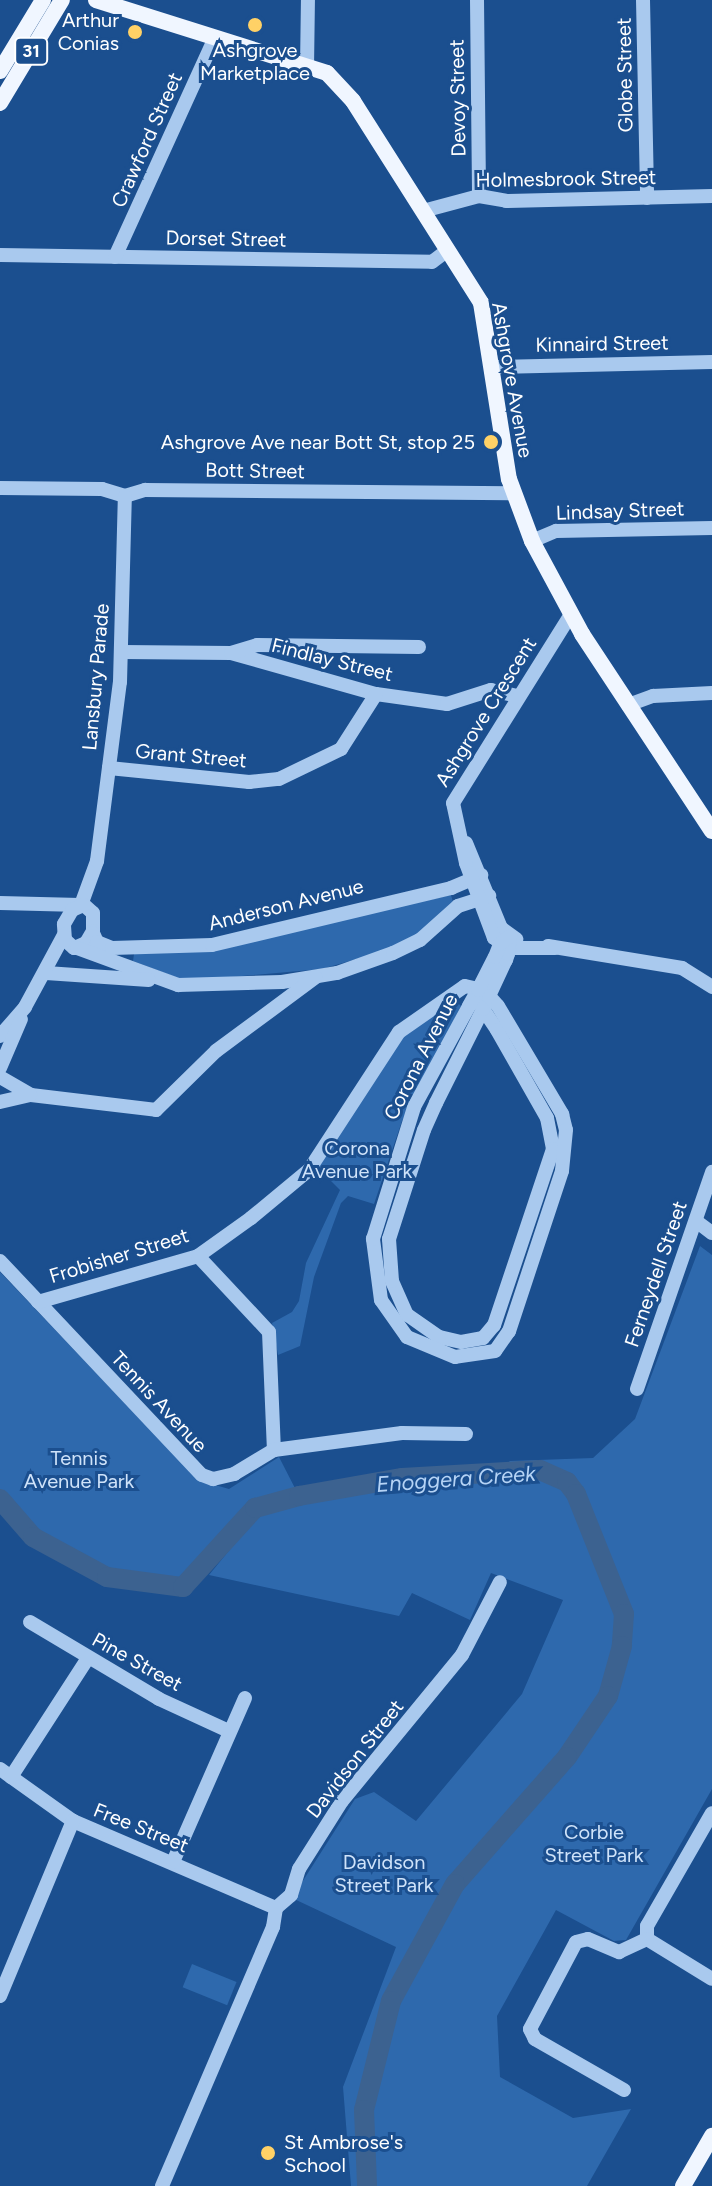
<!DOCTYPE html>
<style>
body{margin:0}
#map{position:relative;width:712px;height:2186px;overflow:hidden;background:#1b4f8f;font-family:Figtree,sans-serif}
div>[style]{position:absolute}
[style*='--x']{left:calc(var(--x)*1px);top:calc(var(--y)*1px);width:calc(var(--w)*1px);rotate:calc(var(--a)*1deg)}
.green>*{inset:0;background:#2e69ad;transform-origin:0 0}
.river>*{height:20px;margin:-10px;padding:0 10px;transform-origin:10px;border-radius:10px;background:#3c6290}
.minor>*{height:14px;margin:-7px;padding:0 7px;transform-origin:7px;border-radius:7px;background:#a9c9ee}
.major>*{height:16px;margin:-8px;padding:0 8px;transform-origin:8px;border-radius:8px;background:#f0f6ff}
.dots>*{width:22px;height:22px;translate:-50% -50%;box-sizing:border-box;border:4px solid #1b4f8f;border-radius:50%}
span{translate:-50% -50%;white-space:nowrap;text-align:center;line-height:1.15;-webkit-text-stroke:6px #1b4f8f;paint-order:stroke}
.shield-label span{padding:2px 6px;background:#1b4f8f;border:2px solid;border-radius:6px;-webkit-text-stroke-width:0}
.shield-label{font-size:18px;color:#fff;font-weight:700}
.poi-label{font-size:20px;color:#fff}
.right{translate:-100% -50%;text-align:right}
.left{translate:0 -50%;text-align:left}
.street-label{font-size:20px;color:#fff}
.park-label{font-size:20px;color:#cfe3fa}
.water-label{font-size:22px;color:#b5d3f5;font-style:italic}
</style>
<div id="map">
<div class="green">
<div style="clip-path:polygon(451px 895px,453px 902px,432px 925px,398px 947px,322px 969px,186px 981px,133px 961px,134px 954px,206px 950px)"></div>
<div style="clip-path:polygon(455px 1000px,461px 1006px,402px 1121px,374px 1204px,348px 1196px,341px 1203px,314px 1277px,300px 1346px,278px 1355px,272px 1323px,292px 1312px,299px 1301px,306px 1263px,340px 1190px,316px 1166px,400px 1038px)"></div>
<div style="clip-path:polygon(700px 1246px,712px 1255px,712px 1789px,626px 1940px,614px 1941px,556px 1910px,497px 2016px,500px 2077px,573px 2118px,631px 2109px,587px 2186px,351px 2186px,343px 2087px,396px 1947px,292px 1898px,355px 1799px,374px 1792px,416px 1821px,522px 1694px,563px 1600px,491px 1573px,470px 1620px,412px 1593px,399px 1616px,209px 1575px,263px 1509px,396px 1486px,487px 1482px,510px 1461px,593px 1458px,635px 1419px)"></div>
<div style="clip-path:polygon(0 1272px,198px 1480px,229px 1489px,279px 1457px,299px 1496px,255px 1508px,183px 1587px,107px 1577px,33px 1537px,0 1499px)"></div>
<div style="left:192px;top:1964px;width:48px;height:25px;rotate:22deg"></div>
</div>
<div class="river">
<div style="--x:0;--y:1499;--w:50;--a:49"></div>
<div style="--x:33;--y:1537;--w:84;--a:28.4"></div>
<div style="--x:107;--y:1577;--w:77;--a:7.5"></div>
<div style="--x:183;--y:1587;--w:107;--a:-47.7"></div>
<div style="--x:255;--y:1508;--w:46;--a:-15.3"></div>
<div style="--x:299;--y:1496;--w:105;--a:-9.9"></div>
<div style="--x:402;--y:1478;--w:138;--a:-3.3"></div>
<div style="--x:540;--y:1470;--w:30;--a:24"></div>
<div style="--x:567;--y:1482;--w:15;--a:53"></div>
<div style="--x:576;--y:1494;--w:129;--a:68.2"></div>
<div style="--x:624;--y:1614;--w:32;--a:94"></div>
<div style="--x:622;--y:1646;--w:52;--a:105.6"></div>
<div style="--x:608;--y:1696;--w:73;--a:123.9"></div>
<div style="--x:567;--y:1757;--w:169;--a:131.4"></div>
<div style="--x:455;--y:1884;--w:133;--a:118.7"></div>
<div style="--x:391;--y:2001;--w:112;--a:103.9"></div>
<div style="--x:364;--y:2110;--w:76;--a:87.7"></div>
</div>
<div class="minor">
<div style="--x:477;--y:0;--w:196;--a:89.4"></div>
<div style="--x:643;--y:0;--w:198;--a:88.8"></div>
<div style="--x:307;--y:68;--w:68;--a:-89.2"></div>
<div style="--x:423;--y:211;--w:58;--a:-15"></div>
<div style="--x:479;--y:196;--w:27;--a:10"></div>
<div style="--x:506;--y:201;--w:206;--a:-1.4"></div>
<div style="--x:0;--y:255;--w:432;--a:0.9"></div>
<div style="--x:432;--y:262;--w:20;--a:-37"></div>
<div style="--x:115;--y:257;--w:241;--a:-65.5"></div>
<div style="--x:494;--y:367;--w:218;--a:-1.3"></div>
<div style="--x:0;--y:488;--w:102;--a:0.6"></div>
<div style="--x:102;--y:489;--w:24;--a:17"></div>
<div style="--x:125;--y:496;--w:21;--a:-17"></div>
<div style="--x:145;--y:490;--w:367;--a:0.5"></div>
<div style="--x:532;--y:541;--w:26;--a:-23"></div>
<div style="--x:556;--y:531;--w:156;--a:-1.1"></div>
<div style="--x:122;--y:652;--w:109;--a:0.5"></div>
<div style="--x:231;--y:653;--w:151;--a:15.8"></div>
<div style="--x:376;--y:694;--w:72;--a:8"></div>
<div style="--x:447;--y:704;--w:46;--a:-17.7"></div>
<div style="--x:491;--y:690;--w:27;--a:13"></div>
<div style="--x:231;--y:653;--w:27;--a:-17"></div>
<div style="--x:257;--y:645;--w:162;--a:0.7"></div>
<div style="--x:628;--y:705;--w:27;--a:-20"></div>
<div style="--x:653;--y:696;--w:59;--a:-2.9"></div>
<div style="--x:109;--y:768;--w:141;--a:5.7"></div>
<div style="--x:249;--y:782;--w:30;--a:-6"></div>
<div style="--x:279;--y:779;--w:69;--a:-25.8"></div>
<div style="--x:341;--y:749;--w:65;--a:-57.5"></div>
<div style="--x:466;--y:843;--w:92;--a:67.6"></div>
<div style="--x:501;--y:928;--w:19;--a:36"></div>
<div style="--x:0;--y:903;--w:80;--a:1.4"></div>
<div style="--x:81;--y:905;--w:47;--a:-70"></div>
<div style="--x:97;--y:861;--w:180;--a:-82.7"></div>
<div style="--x:120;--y:682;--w:186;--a:-88.5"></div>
<div style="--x:84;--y:905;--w:12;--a:42"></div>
<div style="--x:93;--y:913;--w:18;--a:90"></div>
<div style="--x:93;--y:931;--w:14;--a:120"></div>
<div style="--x:86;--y:943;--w:13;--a:157"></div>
<div style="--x:74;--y:948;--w:12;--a:-138"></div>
<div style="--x:65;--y:940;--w:16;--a:-94"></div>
<div style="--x:64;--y:924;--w:16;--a:-60"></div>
<div style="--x:72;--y:910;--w:13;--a:-23"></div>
<div style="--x:93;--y:933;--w:10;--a:66"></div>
<div style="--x:97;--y:942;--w:16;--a:22"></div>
<div style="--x:112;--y:948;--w:100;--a:-1.7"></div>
<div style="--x:212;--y:945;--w:246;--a:-13.4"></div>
<div style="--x:451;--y:888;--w:33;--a:-23"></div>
<div style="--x:548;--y:946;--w:136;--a:9.3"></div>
<div style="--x:682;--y:968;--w:36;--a:32"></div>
<div style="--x:77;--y:948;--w:108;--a:20.1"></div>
<div style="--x:178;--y:985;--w:104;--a:-1.7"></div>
<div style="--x:282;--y:982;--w:56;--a:-9.3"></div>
<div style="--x:337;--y:973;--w:59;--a:-19.7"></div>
<div style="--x:393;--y:953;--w:30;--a:-26"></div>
<div style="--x:420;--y:940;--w:51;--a:-41.8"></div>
<div style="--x:458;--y:906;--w:33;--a:-18"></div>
<div style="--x:555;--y:948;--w:45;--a:180"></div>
<div style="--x:510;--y:948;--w:19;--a:-148"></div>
<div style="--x:494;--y:938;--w:80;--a:-110.5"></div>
<div style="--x:466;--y:863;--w:61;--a:-102.2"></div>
<div style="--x:453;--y:803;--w:223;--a:-58"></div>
<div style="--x:46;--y:973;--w:103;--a:3.9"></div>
<div style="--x:478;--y:990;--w:15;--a:79"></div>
<div style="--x:481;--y:1005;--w:4;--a:63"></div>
<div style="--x:483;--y:1009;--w:25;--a:56"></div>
<div style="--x:497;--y:1030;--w:101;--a:60.4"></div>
<div style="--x:547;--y:1118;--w:32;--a:79"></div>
<div style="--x:553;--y:1149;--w:186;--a:108.5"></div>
<div style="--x:494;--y:1325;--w:17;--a:130"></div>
<div style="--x:483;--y:1338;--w:22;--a:170"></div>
<div style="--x:461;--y:1342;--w:23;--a:-167"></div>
<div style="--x:439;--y:1337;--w:39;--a:-145"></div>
<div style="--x:407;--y:1315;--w:37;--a:-114"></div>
<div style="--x:392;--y:1281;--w:42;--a:-94.1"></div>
<div style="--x:389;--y:1239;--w:114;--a:-72.2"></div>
<div style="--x:424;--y:1130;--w:30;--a:-66"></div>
<div style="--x:436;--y:1103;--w:105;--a:-63.4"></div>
<div style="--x:483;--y:1009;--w:14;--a:-65"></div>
<div style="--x:489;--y:996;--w:40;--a:-65"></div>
<div style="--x:506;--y:960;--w:6;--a:-72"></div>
<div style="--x:508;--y:954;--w:18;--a:-84"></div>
<div style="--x:0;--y:1036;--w:38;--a:-49"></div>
<div style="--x:25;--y:1007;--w:82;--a:-61.6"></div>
<div style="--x:0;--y:1068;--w:53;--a:-66.8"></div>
<div style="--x:0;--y:1077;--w:36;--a:30"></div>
<div style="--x:31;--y:1095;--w:126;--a:6.8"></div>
<div style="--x:156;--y:1110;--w:84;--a:-44.5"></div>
<div style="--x:216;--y:1051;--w:124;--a:-36.5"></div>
<div style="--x:0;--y:1102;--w:31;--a:-13"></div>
<div style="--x:696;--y:1221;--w:20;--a:37"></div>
<div style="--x:198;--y:1256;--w:104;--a:46.9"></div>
<div style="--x:269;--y:1332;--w:118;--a:87.6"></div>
<div style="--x:0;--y:1261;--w:294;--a:46.7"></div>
<div style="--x:202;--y:1475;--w:12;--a:20"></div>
<div style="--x:213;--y:1479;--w:22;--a:-13"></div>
<div style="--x:234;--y:1474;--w:47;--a:-31"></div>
<div style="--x:274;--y:1450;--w:129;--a:-7.6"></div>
<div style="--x:402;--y:1433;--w:64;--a:0.9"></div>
<div style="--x:38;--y:1302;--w:166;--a:-16"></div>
<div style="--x:198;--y:1256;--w:65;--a:-35.6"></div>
<div style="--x:251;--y:1218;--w:75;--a:-39.6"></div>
<div style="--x:309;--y:1170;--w:165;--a:-56.9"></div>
<div style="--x:399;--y:1032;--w:80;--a:-34.9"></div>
<div style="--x:465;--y:986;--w:9;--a:13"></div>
<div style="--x:474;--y:988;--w:9;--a:27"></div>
<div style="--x:482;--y:992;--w:8;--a:30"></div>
<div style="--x:489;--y:996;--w:13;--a:48"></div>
<div style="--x:498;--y:1006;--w:126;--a:59.3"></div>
<div style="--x:562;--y:1114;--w:16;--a:76"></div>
<div style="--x:566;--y:1130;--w:41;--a:95.6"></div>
<div style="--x:562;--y:1171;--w:169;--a:108.3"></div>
<div style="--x:509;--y:1331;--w:24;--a:125"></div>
<div style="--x:495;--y:1351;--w:40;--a:171.5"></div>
<div style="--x:455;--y:1357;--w:52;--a:-157.4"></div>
<div style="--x:407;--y:1337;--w:45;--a:-125.1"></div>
<div style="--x:381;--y:1300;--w:62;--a:-97.5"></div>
<div style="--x:373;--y:1239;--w:138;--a:-72.7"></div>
<div style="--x:414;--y:1107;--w:115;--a:-61.4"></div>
<div style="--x:469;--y:1006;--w:18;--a:-61"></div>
<div style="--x:478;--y:990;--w:37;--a:-63"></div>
<div style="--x:495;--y:957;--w:14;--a:-69"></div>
<div style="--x:500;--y:944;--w:13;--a:-39"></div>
<div style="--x:637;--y:1389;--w:230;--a:-70.9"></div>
<div style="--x:30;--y:1622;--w:150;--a:30.8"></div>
<div style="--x:159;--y:1699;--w:77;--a:24.6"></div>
<div style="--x:0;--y:1769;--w:90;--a:35.5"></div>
<div style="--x:73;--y:1821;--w:221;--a:23.2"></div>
<div style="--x:11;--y:1777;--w:142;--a:-57.1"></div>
<div style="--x:173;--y:1862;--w:179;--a:-66.3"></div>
<div style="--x:276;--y:1908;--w:20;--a:-41"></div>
<div style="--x:291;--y:1895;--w:27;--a:-73"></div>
<div style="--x:299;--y:1869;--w:80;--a:-57.7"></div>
<div style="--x:342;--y:1801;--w:189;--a:-50.6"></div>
<div style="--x:462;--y:1655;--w:82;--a:-62.5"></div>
<div style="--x:647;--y:1939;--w:13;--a:-90"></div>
<div style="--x:647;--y:1926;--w:130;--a:-60.1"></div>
<div style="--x:647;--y:1939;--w:76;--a:31.6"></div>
<div style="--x:0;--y:1996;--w:190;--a:-67.4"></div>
<div style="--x:624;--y:2090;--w:103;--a:-150.2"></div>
<div style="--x:535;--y:2039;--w:11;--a:-117"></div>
<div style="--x:530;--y:2029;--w:98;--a:-62.1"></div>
<div style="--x:576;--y:1942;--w:12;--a:-14"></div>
<div style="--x:588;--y:1939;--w:34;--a:23"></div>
<div style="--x:619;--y:1952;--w:31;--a:-25"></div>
<div style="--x:162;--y:2186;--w:282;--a:-66.8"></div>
<div style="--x:273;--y:1927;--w:19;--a:-81"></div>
</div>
<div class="major">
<div style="--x:96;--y:0;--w:242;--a:17.5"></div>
<div style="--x:327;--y:73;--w:38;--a:47"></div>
<div style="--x:353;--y:101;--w:239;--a:57.6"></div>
<div style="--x:481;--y:303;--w:178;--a:81"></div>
<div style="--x:509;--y:479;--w:66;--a:69.6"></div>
<div style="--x:532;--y:541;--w:106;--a:61.7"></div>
<div style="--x:582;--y:634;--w:236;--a:56.6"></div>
<div style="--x:0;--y:71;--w:83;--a:-58.8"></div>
<div style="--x:0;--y:103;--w:120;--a:-59"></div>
<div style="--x:683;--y:2186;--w:58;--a:-59.9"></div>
</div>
<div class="dots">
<div style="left:255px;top:25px;background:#ffd166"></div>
<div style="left:135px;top:32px;background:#ffd166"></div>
<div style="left:491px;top:442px;background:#ffd166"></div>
<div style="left:268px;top:2153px;background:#ffd166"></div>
</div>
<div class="shield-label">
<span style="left:31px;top:51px">31</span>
</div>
<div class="poi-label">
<span class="right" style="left:119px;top:32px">Arthur<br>Conias</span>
<span style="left:255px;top:62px">Ashgrove<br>Marketplace</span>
<span class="right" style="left:475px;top:442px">Ashgrove Ave near Bott St, stop 25</span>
<span class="left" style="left:284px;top:2154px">St Ambrose's<br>School</span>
</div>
<div class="street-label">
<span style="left:625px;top:75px;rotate:-91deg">Globe Street</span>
<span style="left:458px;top:98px;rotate:-91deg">Devoy Street</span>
<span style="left:147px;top:140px;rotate:-66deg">Crawford Street</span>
<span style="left:566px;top:179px;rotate:-1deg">Holmesbrook Street</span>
<span style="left:226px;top:239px;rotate:1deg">Dorset Street</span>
<span style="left:602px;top:344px;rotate:-1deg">Kinnaird Street</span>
<span style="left:512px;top:380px;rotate:80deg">Ashgrove Avenue</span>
<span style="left:255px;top:471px;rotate:1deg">Bott Street</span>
<span style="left:620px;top:511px;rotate:-2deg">Lindsay Street</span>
<span style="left:332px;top:660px;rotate:14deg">Findlay Street</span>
<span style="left:96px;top:677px;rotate:-85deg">Lansbury Parade</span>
<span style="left:486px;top:712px;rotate:-58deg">Ashgrove Crescent</span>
<span style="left:191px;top:756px;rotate:5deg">Grant Street</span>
<span style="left:286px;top:905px;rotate:-14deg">Anderson Avenue</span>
<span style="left:421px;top:1057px;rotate:-63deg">Corona Avenue</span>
<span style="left:119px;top:1256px;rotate:-17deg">Frobisher Street</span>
<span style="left:656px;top:1274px;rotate:-71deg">Ferneydell Street</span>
<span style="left:159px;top:1402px;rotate:47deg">Tennis Avenue</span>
<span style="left:137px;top:1662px;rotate:29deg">Pine Street</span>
<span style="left:355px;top:1759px;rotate:-52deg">Davidson Street</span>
<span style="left:141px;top:1828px;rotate:22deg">Free Street</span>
</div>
<div class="park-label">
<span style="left:357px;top:1160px">Corona<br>Avenue Park</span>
<span style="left:79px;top:1470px">Tennis<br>Avenue Park</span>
<span style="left:594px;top:1844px">Corbie<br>Street Park</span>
<span style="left:384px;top:1874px">Davidson<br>Street Park</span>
</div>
<div class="water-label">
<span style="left:456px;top:1479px;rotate:-4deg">Enoggera Creek</span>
</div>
</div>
